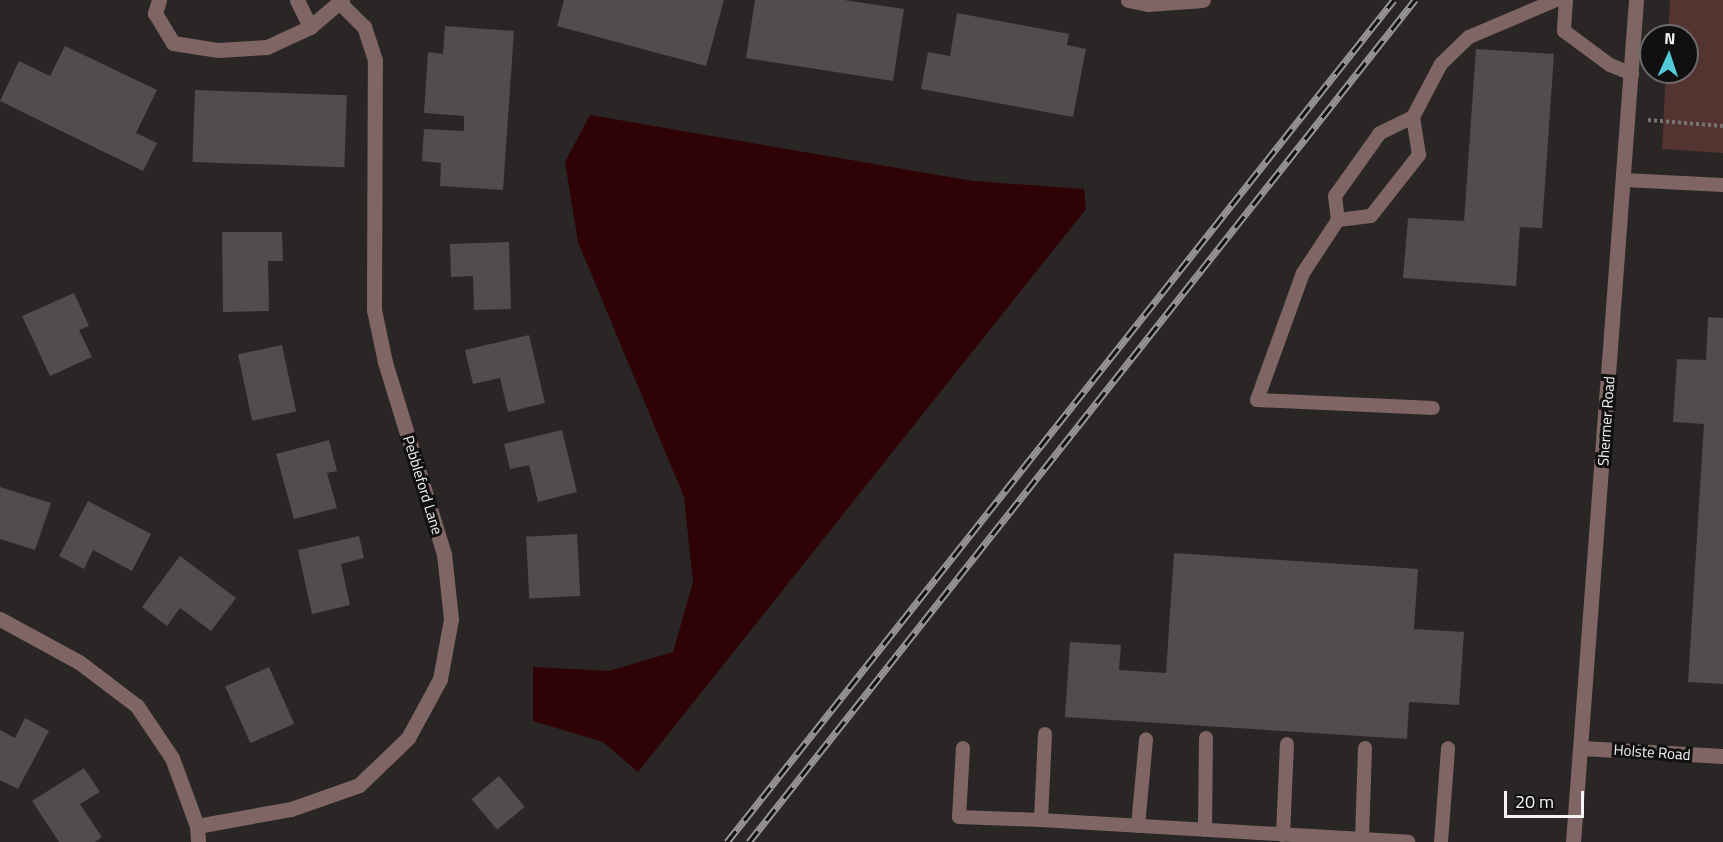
<!DOCTYPE html>
<style>
body{margin:0}
#map{position:relative;width:1723px;height:842px;overflow:hidden;background:#2a2626;font-family:"Titillium Web",sans-serif}
div>[style]{position:absolute}
[style*='--x']{left:calc(var(--x)*1px);top:calc(var(--y)*1px);width:calc(var(--w)*1px);rotate:calc(var(--a)*1deg)}
.green>*{inset:0;background:#533431}
.water>*{inset:0;background:#2f0305}
.building>*{inset:0;background:#514d4d;transform-origin:0 0}
.path>*{height:4px;margin-top:-2px;transform-origin:0;background:repeating-linear-gradient(90deg,#777474 0 3px,transparent 0 6px)}
.service>*{height:14px;margin:-7px;padding:0 7px;transform-origin:7px;border-radius:7px;background:#7f6664}
.minor>*{height:15px;margin:-7.5px;padding:0 7.5px;transform-origin:7.5px;border-radius:7.5px;background:#7f6664}
.tertiary>*{height:15px;margin:-7.5px;padding:0 7.5px;transform-origin:7.5px;border-radius:7.5px;background:#7f6664}
.rail>*{height:7px;margin-top:-3.5px;transform-origin:0;background:repeating-linear-gradient(90deg,#111010 0 14px,#989595 0 28px);box-sizing:border-box;border-block:2px solid #989595}
span{translate:-50% -50%;white-space:nowrap;text-align:center;line-height:1.15;-webkit-text-stroke:6px #111010;paint-order:stroke}
.street-label{font-size:15px;color:#f5f3f3}
.north{position:absolute;left:1639px;top:24px;width:60px;height:60px;box-sizing:border-box;background:#111010;border:2px solid #6c6b6b;border-radius:50%;rotate:3deg;font-size:16px;font-weight:700;line-height:24px;text-align:center;color:#f5f3f3}
.north::after{content:'';display:block;margin:auto;width:21px;height:27px;background:#52cbd8;clip-path:polygon(50% 0,100% 100%,50% 72%,0 100%)}
.scale{position:absolute;left:1504px;top:791px;width:80px;height:27px;box-sizing:border-box;border:3px solid #f5f3f3;border-top:0;padding-left:8px;font-size:18px;line-height:21px;white-space:nowrap;color:#f5f3f3;-webkit-text-stroke:4px #111010;paint-order:stroke}
</style>
<div id="map">
<div class="green">
<div style="clip-path:polygon(1670px 0,1723px 0,1723px 153px,1662px 149px,1666px 72px,1687px 72px,1687px 36px,1668px 36px)"></div>
</div>
<div class="water">
<div style="clip-path:polygon(590px 115px,973px 181px,1084px 189px,1086px 209px,638px 772px,603px 742px,533px 721px,533px 667px,609px 671px,673px 652px,693px 582px,684px 497px,578px 242px,565px 162px)"></div>
</div>
<div class="building">
<div style="clip-path:polygon(564px 0,724px 0,706px 66px,557px 26px)"></div>
<div style="clip-path:polygon(755px 0,844px 0,904px 9px,893px 81px,746px 58px)"></div>
<div style="clip-path:polygon(957px 13px,1069px 34px,1067px 45px,1086px 49px,1073px 117px,921px 89px,928px 52px,950px 56px)"></div>
<div style="clip-path:polygon(445px 26px,514px 31px,503px 190px,440px 186px,441px 163px,422px 161px,424px 129px,464px 131px,464px 116px,424px 113px,428px 52px,443px 54px)"></div>
<div style="clip-path:polygon(65px 46px,157px 90px,136px 133px,157px 143px,143px 171px,0 101px,19px 61px,50px 76px)"></div>
<div style="clip-path:polygon(1476px 49px,1554px 54px,1542px 228px,1520px 227px,1516px 286px,1403px 278px,1408px 218px,1464px 221px)"></div>
<div style="left:195px;top:90px;width:152px;height:72px;rotate:2deg"></div>
<div style="clip-path:polygon(222px 232px,282px 232px,283px 261px,268px 261px,269px 311px,223px 312px)"></div>
<div style="clip-path:polygon(509px 242px,511px 309px,474px 310px,473px 276px,451px 277px,450px 244px)"></div>
<div style="clip-path:polygon(74px 293px,89px 326px,79px 330px,92px 357px,50px 376px,22px 316px)"></div>
<div style="clip-path:polygon(1708px 317px,1723px 318px,1723px 684px,1688px 682px,1704px 424px,1673px 422px,1677px 359px,1706px 360px)"></div>
<div style="clip-path:polygon(529px 335px,545px 403px,508px 412px,500px 378px,473px 384px,465px 350px)"></div>
<div style="left:282px;top:345px;width:68px;height:45px;rotate:78deg"></div>
<div style="clip-path:polygon(562px 430px,577px 492px,538px 502px,529px 465px,510px 469px,504px 444px)"></div>
<div style="clip-path:polygon(329px 440px,337px 471px,327px 473px,337px 508px,294px 519px,276px 454px)"></div>
<div style="clip-path:polygon(0 487px,51px 503px,35px 550px,0 539px)"></div>
<div style="clip-path:polygon(88px 501px,151px 534px,132px 571px,93px 550px,84px 569px,59px 556px)"></div>
<div style="left:577px;top:534px;width:62px;height:51px;rotate:87deg"></div>
<div style="clip-path:polygon(359px 536px,364px 558px,341px 564px,350px 605px,312px 614px,298px 550px)"></div>
<div style="clip-path:polygon(1174px 553px,1418px 569px,1414px 629px,1464px 632px,1459px 705px,1409px 702px,1407px 739px,1065px 717px,1070px 642px,1121px 645px,1119px 670px,1166px 673px)"></div>
<div style="clip-path:polygon(180px 556px,236px 598px,211px 631px,180px 608px,167px 626px,142px 607px)"></div>
<div style="left:269px;top:667px;width:62px;height:48px;rotate:66deg"></div>
<div style="clip-path:polygon(25px 718px,49px 731px,18px 789px,0 780px,0 730px,15px 738px)"></div>
<div style="clip-path:polygon(84px 768px,100px 792px,80px 804px,102px 837px,95px 842px,59px 842px,32px 801px)"></div>
<div style="left:499px;top:776px;width:40px;height:36px;rotate:50deg"></div>
</div>
<div class="path">
<div style="--x:1648;--y:120;--w:75;--a:4.6"></div>
</div>
<div class="service">
<div style="--x:1566;--y:0;--w:31;--a:94"></div>
<div style="--x:1564;--y:31;--w:57;--a:36.5"></div>
<div style="--x:1610;--y:65;--w:24;--a:22"></div>
<div style="--x:1413;--y:117;--w:37;--a:154"></div>
<div style="--x:1380;--y:133;--w:77;--a:125.5"></div>
<div style="--x:1335;--y:196;--w:24;--a:83"></div>
<div style="--x:1338;--y:220;--w:64;--a:123.4"></div>
<div style="--x:1303;--y:273;--w:135;--a:109.9"></div>
<div style="--x:1257;--y:400;--w:176;--a:2.6"></div>
<div style="--x:1624;--y:180;--w:99;--a:2.9"></div>
<div style="--x:1338;--y:220;--w:33;--a:-7"></div>
<div style="--x:1371;--y:216;--w:78;--a:-51.8"></div>
<div style="--x:1419;--y:155;--w:38;--a:-99"></div>
<div style="--x:1413;--y:117;--w:60;--a:-62.2"></div>
<div style="--x:1441;--y:64;--w:39;--a:-44"></div>
<div style="--x:1469;--y:37;--w:95;--a:-23"></div>
<div style="--x:1045;--y:734;--w:86;--a:92.7"></div>
<div style="--x:1041;--y:820;--w:368;--a:3.4"></div>
<div style="--x:963;--y:748;--w:69;--a:93.3"></div>
<div style="--x:959;--y:817;--w:82;--a:2.1"></div>
<div style="--x:1138;--y:826;--w:87;--a:-84.7"></div>
<div style="--x:1205;--y:830;--w:92;--a:-89.4"></div>
<div style="--x:1283;--y:835;--w:91;--a:-87.5"></div>
<div style="--x:1362;--y:839;--w:91;--a:-88.1"></div>
<div style="--x:1441;--y:842;--w:94;--a:-85.7"></div>
</div>
<div class="minor">
<div style="--x:159;--y:0;--w:14;--a:107"></div>
<div style="--x:155;--y:13;--w:35;--a:59"></div>
<div style="--x:173;--y:43;--w:46;--a:8.8"></div>
<div style="--x:218;--y:50;--w:49;--a:-3.5"></div>
<div style="--x:267;--y:47;--w:47;--a:-24.9"></div>
<div style="--x:310;--y:27;--w:42;--a:-40.2"></div>
<div style="--x:297;--y:0;--w:30;--a:64"></div>
<div style="--x:1128;--y:0;--w:20;--a:11"></div>
<div style="--x:1148;--y:4;--w:55;--a:-4.2"></div>
<div style="--x:0;--y:619;--w:90;--a:28.6"></div>
<div style="--x:79;--y:662;--w:73;--a:37.2"></div>
<div style="--x:137;--y:706;--w:63;--a:56.1"></div>
<div style="--x:172;--y:758;--w:72;--a:69.8"></div>
<div style="--x:197;--y:826;--w:16;--a:86"></div>
<div style="--x:1581;--y:748;--w:142;--a:3.2"></div>
<div style="--x:197;--y:826;--w:96;--a:-10.3"></div>
<div style="--x:291;--y:809;--w:72;--a:-19.4"></div>
<div style="--x:359;--y:785;--w:68;--a:-43.8"></div>
<div style="--x:408;--y:738;--w:67;--a:-61.5"></div>
<div style="--x:440;--y:679;--w:61;--a:-79.6"></div>
<div style="--x:451;--y:619;--w:65;--a:-96.1"></div>
<div style="--x:444;--y:554;--w:201;--a:-107.1"></div>
<div style="--x:385;--y:362;--w:53;--a:-101.9"></div>
<div style="--x:374;--y:310;--w:250;--a:-89.8"></div>
<div style="--x:375;--y:60;--w:35;--a:-108"></div>
<div style="--x:364;--y:27;--w:34;--a:-135"></div>
</div>
<div class="tertiary">
<div style="--x:1573;--y:842;--w:844;--a:-85.72"></div>
</div>
<div class="rail">
<div style="--x:727;--y:842;--w:1074;--a:-51.62"></div>
<div style="--x:749;--y:842;--w:1074;--a:-51.66"></div>
</div>
<div class="street-label">
<span style="left:1606px;top:421px;rotate:-86deg">Shermer Road</span>
<span style="left:423px;top:485px;rotate:73deg">Pebbleford Lane</span>
<span style="left:1652px;top:752px;rotate:4deg">Holste Road</span>
</div>
<div class="north">N</div>
<div class="scale">20 m</div>
</div>
